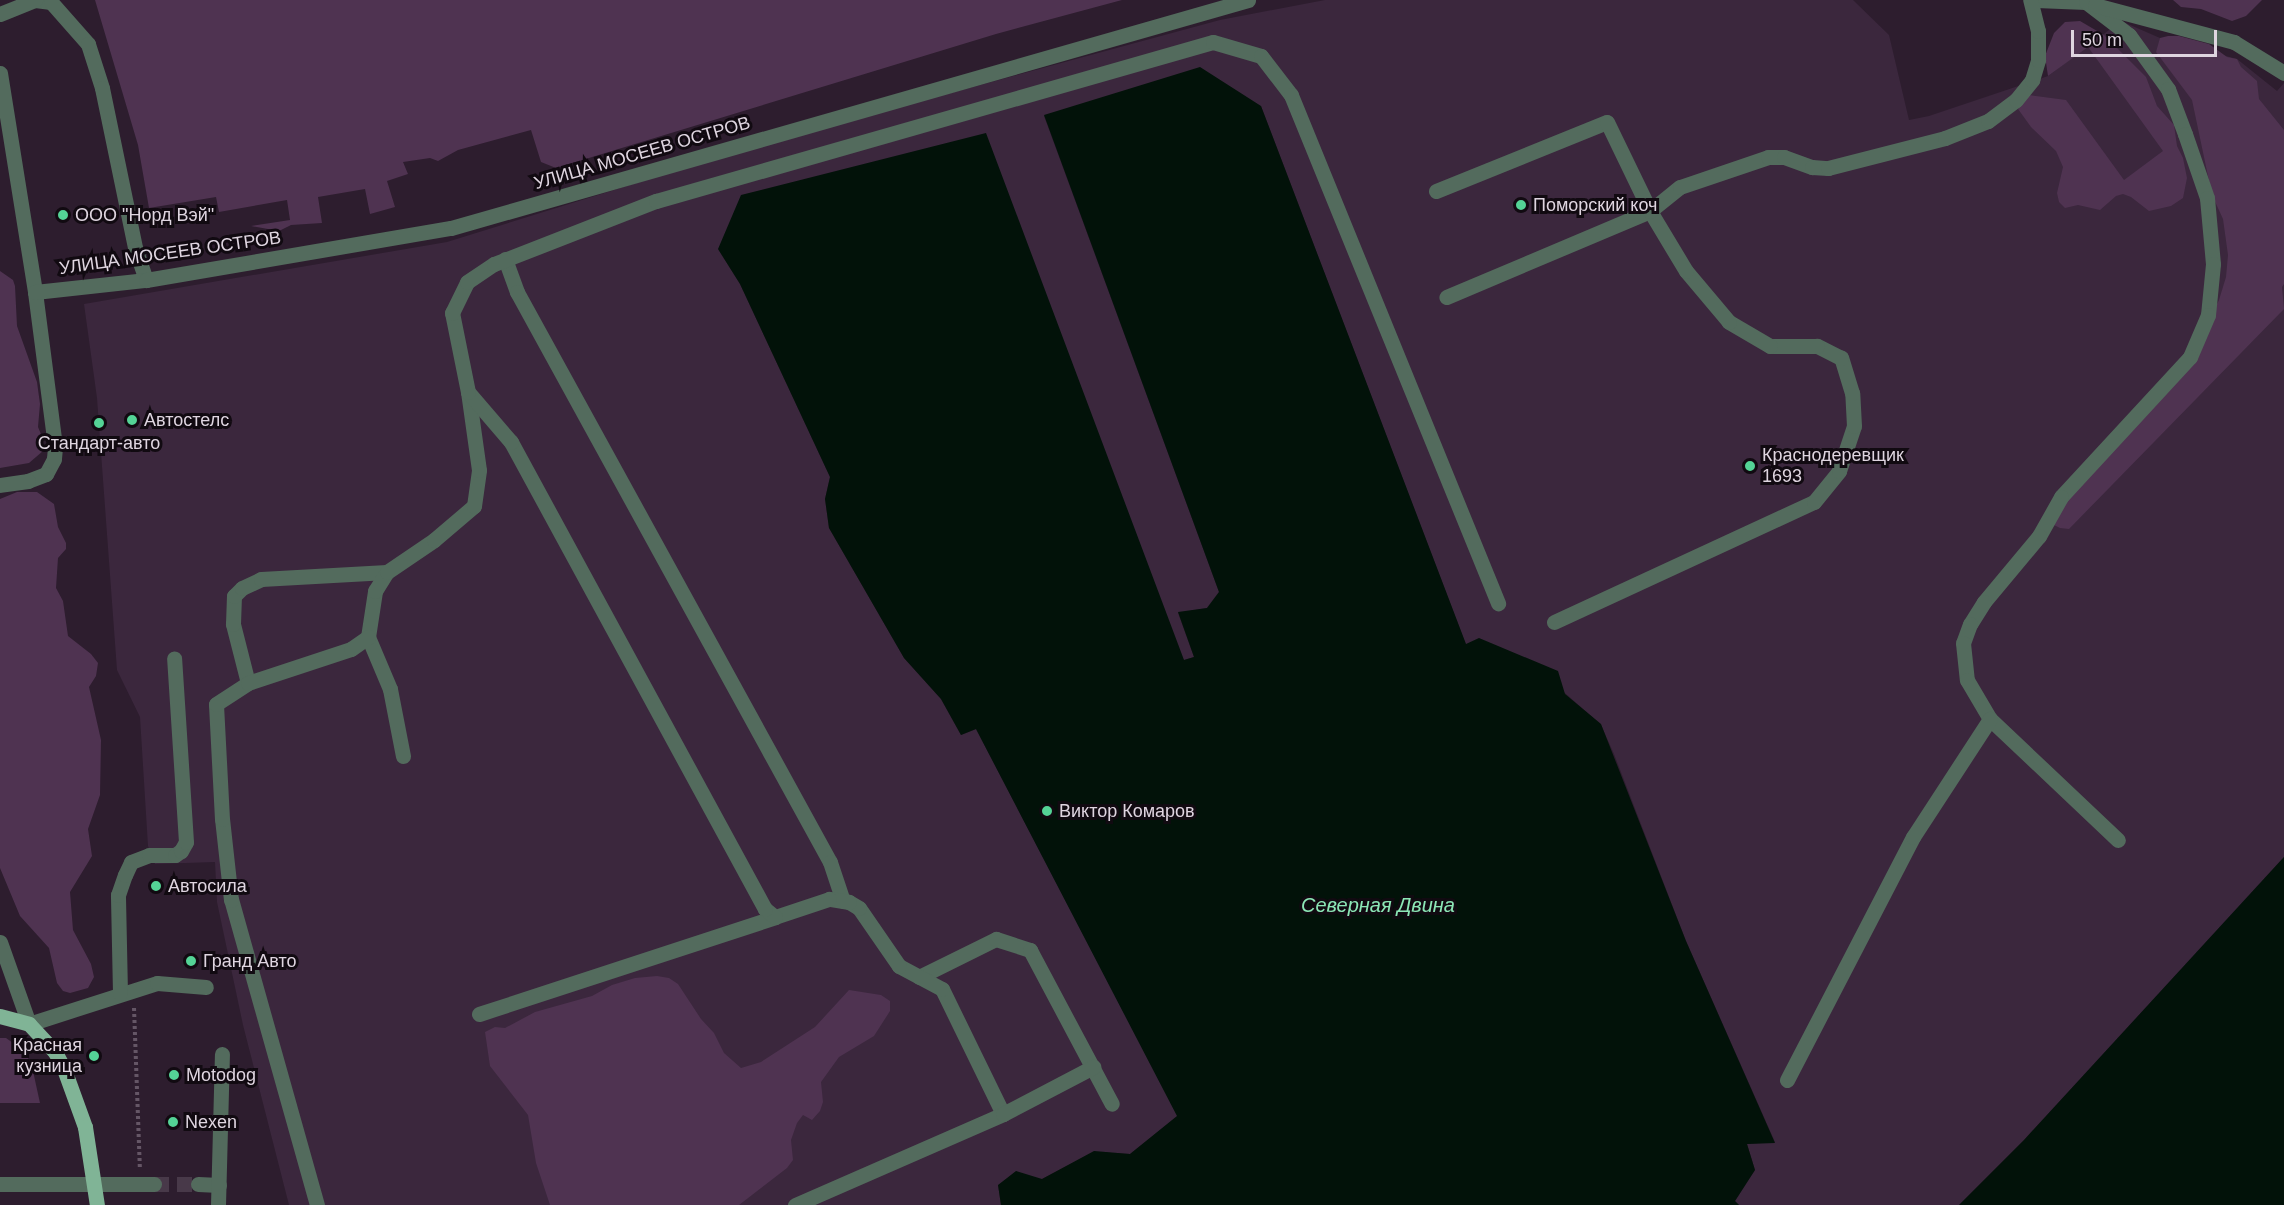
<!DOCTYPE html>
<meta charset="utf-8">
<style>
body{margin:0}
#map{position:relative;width:2284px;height:1205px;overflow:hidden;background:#2d1d2e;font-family:Arial,sans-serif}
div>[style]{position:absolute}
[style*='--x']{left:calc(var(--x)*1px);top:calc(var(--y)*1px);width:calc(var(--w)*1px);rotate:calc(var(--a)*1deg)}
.built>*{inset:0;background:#3b273d}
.green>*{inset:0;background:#4f3351}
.water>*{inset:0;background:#021209}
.minor-tunnel>*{height:15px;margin-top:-7.5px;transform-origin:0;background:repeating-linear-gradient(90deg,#483949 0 15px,transparent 0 23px)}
.path>*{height:4px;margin-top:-2px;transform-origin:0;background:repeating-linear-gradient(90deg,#655666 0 3px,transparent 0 6px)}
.minor>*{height:15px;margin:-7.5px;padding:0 7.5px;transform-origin:7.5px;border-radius:7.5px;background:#536b5d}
.major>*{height:15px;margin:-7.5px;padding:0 7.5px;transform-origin:7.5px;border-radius:7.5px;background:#80b496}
.dots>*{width:16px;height:16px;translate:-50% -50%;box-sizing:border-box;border:3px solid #110a11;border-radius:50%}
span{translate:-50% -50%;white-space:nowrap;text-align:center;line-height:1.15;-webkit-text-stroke:6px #110a11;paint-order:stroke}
.street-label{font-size:18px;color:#dfd5e0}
.poi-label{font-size:18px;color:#dfd5e0}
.left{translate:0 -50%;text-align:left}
.right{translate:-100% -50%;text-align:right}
.water-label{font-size:20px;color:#8ce7b6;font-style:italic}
.scale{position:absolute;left:2071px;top:30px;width:146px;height:27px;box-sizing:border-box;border:3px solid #dfd5e0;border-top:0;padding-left:8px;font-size:18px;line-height:21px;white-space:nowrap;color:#dfd5e0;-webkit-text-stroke:4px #110a11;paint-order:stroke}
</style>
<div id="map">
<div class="built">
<div style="clip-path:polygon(1325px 0,1853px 0,1889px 35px,1909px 120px,1929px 116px,2048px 76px,2121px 21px,2160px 38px,2237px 59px,2277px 91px,2284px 83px,2284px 857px,2024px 1140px,1959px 1205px,1739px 1205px,1735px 1201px,1755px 1170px,1747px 1144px,1775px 1142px,1686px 941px,1614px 754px,1601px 725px,1565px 693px,1466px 645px,1261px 106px,1044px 116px,1219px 592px,1207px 608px,1178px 613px,1194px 657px,1184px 660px,718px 249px,740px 284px,830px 477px,825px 499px,829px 528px,904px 658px,941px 699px,961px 735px,976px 729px,1178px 1116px,1130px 1154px,1094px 1152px,1042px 1179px,998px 1185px,1001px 1205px,289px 1205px,243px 1025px,217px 902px,215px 862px,155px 864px,148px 846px,140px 717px,117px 670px,97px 398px,84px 304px,447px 242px,752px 147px,1220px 20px)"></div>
</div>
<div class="green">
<div style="clip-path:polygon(95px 0,1122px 0,996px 34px,556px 168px,541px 162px,531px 130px,458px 150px,438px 161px,430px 158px,403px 162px,408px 174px,387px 181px,395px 207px,370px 214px,365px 189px,318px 197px,322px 223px,291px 225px,279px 231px,251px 226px,290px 220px,287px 200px,219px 212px,216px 197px,149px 208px,138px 145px)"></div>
<div style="clip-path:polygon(2173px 0,2262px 0,2246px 16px,2232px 21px,2201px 9px,2181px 7px)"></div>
<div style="clip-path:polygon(2080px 21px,2104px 35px,2146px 77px,2157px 106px,2174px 125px,2177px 146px,2183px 158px,2187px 178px,2183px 198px,2171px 206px,2149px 211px,2131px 197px,2123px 194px,2116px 196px,2100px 210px,2078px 205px,2065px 208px,2059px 202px,2057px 193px,2063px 167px,2056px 151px,2031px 127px,2018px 109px,2022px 99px,2029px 95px,2066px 100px,2124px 180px,2163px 151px,2088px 47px,2048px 76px,2045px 56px,2054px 33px,2065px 22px)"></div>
<div style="clip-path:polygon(2168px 36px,2179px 36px,2209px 44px,2227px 57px,2237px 59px,2241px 67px,2257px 81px,2259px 99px,2284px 130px,2284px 284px,2282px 287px,2284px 309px,2069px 529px,2060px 528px,2054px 525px,2051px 518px,2203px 332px,2219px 300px,2226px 277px,2228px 255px,2223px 219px,2212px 195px,2192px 100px,2156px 52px,2160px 38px)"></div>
<div style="clip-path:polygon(0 271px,13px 280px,15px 286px,17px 326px,37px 382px,40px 404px,38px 427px,43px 439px,43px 451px,29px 463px,0 468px)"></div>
<div style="clip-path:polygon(17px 492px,37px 492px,54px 504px,58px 527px,66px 543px,66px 549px,58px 558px,56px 588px,63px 601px,68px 636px,91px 654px,98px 663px,96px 676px,89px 687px,101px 740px,100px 795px,88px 829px,92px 856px,70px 892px,73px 930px,91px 964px,94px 977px,88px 988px,70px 993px,63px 991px,57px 983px,49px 948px,20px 916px,0 868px,0 499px)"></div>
<div style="clip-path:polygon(657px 976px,669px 978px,678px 984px,701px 1019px,714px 1033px,724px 1053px,741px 1068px,761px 1062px,815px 1027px,849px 990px,881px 995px,890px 1001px,890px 1011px,874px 1036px,839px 1057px,821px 1082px,823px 1102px,820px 1111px,812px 1120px,803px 1115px,797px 1123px,791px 1140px,793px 1160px,787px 1168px,739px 1205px,550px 1205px,536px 1163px,528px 1115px,490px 1066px,485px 1032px,495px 1027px,505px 1028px,535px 1012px,592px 996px,612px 985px,635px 978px)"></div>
<div style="clip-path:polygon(0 1038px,6px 1038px,20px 1048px,31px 1062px,40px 1103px,0 1103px)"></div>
</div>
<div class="water">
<div style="clip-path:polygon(1200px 67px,1261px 106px,1466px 644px,1479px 638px,1558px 671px,1565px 694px,1601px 724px,1686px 941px,1775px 1143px,1747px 1144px,1755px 1170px,1735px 1201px,1739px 1205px,1001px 1205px,998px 1185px,1016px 1171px,1042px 1179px,1094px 1151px,1130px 1154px,1177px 1116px,976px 729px,961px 735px,941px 699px,904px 658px,829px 528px,825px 499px,830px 477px,740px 284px,718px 249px,741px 195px,986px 133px,1184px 660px,1194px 657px,1178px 612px,1207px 608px,1219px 592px,1044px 115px)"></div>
<div style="clip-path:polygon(2284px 857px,2284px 1205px,1959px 1205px,2024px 1140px)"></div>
</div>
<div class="minor-tunnel">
<div style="--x:154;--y:1184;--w:44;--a:0"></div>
</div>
<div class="path">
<div style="--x:134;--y:1008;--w:160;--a:87.9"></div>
</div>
<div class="minor">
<div style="--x:35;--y:0;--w:16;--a:7"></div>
<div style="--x:51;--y:2;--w:56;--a:48.6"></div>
<div style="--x:88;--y:44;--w:46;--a:72.3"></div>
<div style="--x:102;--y:88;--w:163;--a:78.3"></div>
<div style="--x:135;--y:248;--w:34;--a:71"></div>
<div style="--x:2036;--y:0;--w:50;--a:2.3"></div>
<div style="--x:2086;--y:2;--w:3;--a:-45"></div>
<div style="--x:2086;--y:2;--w:54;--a:37.5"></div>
<div style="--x:2129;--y:35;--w:67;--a:54.2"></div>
<div style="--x:2168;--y:89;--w:48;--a:69.3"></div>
<div style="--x:2185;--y:134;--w:68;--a:71"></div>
<div style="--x:2207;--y:198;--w:66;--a:84.8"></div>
<div style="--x:2213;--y:264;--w:51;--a:95.6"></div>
<div style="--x:2208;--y:315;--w:46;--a:113.2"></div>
<div style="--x:2190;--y:357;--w:190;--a:132.7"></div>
<div style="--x:2061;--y:497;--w:45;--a:119.4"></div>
<div style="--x:2039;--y:536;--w:86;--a:129.8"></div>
<div style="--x:1984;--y:602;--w:26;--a:122"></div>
<div style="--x:1970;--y:624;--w:20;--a:110"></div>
<div style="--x:1963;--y:643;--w:37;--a:84"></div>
<div style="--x:1967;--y:680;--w:45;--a:59.5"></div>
<div style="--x:1990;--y:719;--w:176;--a:43.4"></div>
<div style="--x:2095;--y:5;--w:144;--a:14.9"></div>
<div style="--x:2234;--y:42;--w:59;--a:31.8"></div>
<div style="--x:0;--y:14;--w:38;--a:-22"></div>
<div style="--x:0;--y:73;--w:222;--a:80.9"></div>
<div style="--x:35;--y:292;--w:156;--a:82.6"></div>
<div style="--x:55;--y:447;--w:12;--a:95"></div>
<div style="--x:54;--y:459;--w:17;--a:118"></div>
<div style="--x:46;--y:474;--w:19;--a:159"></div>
<div style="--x:28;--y:481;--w:28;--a:172"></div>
<div style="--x:1436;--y:191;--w:184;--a:-22"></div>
<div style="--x:1607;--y:122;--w:99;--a:64.2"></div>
<div style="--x:1650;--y:211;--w:221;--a:157.1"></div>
<div style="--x:505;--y:259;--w:35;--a:70"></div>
<div style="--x:517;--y:292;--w:650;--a:61.23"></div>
<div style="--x:830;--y:862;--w:41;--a:71.6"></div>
<div style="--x:35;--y:292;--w:112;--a:-6.2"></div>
<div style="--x:146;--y:280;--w:309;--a:-9.7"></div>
<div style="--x:451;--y:228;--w:829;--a:-15.96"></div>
<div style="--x:1554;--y:622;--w:286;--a:-24.8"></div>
<div style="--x:1814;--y:502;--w:40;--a:-51"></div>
<div style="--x:1839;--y:471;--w:47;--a:-71.6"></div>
<div style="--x:1854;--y:426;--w:33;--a:-93"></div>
<div style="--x:1852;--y:393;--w:37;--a:-107"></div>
<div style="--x:1841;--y:358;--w:27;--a:-153"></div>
<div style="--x:1817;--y:346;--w:47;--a:180"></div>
<div style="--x:1770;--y:346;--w:48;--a:-149.7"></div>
<div style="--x:1729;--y:322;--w:67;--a:-130.1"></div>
<div style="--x:1686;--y:271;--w:70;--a:-121"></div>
<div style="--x:1650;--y:211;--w:38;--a:-39"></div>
<div style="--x:1680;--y:187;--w:93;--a:-18.8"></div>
<div style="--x:1768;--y:157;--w:16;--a:0"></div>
<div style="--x:1784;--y:157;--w:30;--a:20"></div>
<div style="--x:1812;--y:167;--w:16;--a:4"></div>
<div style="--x:1828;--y:168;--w:121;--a:-14.4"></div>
<div style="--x:1945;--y:138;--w:46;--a:-21.6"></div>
<div style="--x:1988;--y:121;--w:35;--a:-37"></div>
<div style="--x:2016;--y:100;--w:26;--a:-51"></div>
<div style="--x:2032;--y:80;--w:21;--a:-73"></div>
<div style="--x:2038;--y:60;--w:29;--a:-90"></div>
<div style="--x:2038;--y:31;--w:32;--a:-104"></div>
<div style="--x:248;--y:683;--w:61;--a:-104.3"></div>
<div style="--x:233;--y:624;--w:28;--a:-88"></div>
<div style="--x:234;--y:596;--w:11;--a:-45"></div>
<div style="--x:242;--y:588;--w:21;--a:-25"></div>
<div style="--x:261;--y:579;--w:126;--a:-3.2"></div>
<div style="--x:403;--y:756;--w:68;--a:-101"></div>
<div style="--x:390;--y:689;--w:56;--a:-112.9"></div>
<div style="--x:368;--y:637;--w:47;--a:-81.3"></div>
<div style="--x:375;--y:591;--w:22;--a:-58"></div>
<div style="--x:387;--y:572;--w:57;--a:-34.2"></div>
<div style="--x:434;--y:540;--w:52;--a:-40.4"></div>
<div style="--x:474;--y:506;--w:36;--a:-82"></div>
<div style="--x:479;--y:470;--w:79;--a:-98"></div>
<div style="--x:0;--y:942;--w:87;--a:70.5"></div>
<div style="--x:29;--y:1024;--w:134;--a:-17.8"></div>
<div style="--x:157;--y:983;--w:49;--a:4.7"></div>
<div style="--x:919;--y:977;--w:86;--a:-26.3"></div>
<div style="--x:996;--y:939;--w:36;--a:18"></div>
<div style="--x:1030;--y:950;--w:174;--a:62"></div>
<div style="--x:120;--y:993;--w:98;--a:-91.2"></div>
<div style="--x:118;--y:895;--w:21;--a:-71"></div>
<div style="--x:125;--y:875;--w:14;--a:-65"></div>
<div style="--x:131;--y:862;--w:19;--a:-21"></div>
<div style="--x:149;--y:855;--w:26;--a:0"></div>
<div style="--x:175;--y:855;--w:7;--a:-34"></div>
<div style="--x:181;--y:851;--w:10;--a:-61"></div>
<div style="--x:186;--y:842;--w:184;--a:-93.7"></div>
<div style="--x:479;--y:1014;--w:311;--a:-18.1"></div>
<div style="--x:1787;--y:1080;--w:274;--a:-62.6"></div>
<div style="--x:1913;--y:837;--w:141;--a:-56.9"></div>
<div style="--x:1003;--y:1114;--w:139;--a:-116"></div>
<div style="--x:942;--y:989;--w:49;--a:-151.9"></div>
<div style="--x:899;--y:966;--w:70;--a:-124.6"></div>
<div style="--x:859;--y:908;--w:12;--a:-149"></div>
<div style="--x:849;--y:902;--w:20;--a:-171"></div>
<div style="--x:829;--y:899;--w:57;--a:161.6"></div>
<div style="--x:775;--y:917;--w:13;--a:-141"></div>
<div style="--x:765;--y:909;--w:532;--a:-118.54"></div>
<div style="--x:511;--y:442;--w:66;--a:-130.7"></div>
<div style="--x:468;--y:392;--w:81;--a:-101.4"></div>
<div style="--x:452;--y:313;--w:34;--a:-64"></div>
<div style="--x:467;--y:282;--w:32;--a:-34"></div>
<div style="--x:494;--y:264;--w:174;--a:-21.3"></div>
<div style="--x:656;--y:201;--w:579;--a:-15.93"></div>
<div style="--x:1213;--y:42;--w:50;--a:16.3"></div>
<div style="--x:1261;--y:56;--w:49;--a:52.4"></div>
<div style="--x:1291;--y:95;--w:549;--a:67.83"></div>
<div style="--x:0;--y:1184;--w:154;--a:0"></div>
<div style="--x:198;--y:1184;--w:21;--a:3"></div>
<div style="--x:218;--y:1205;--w:151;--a:-88.5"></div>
<div style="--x:317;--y:1205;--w:317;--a:-105.7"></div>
<div style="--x:231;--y:900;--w:81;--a:-96.3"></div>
<div style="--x:222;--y:819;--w:115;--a:-93"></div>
<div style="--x:216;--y:704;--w:38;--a:-33"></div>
<div style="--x:248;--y:683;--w:108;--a:-18.3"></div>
<div style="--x:351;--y:649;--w:21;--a:-35"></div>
<div style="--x:795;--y:1205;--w:227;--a:-23.6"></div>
<div style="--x:1003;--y:1114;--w:102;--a:-27.6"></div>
</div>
<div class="major">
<div style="--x:0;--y:1016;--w:30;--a:15"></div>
<div style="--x:29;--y:1024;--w:38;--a:47"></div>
<div style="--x:55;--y:1052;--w:19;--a:62"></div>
<div style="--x:64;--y:1069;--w:62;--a:70.1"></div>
<div style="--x:85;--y:1127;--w:79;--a:81.3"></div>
</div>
<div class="dots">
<div style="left:1521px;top:205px;background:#54d396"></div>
<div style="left:63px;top:215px;background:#54d396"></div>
<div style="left:132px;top:420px;background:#54d396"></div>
<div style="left:99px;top:423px;background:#54d396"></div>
<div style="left:1750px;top:466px;background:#54d396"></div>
<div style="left:1047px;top:811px;background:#54d396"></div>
<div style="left:156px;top:886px;background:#54d396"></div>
<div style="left:191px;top:961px;background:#54d396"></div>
<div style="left:94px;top:1056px;background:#54d396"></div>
<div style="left:174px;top:1075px;background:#54d396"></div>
<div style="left:173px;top:1122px;background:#54d396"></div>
</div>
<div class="street-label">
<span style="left:642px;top:153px;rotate:-16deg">УЛИЦА МОСЕЕВ ОСТРОВ</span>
<span style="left:170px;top:253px;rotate:-8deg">УЛИЦА МОСЕЕВ ОСТРОВ</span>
</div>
<div class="poi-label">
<span class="left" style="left:1533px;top:205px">Поморский коч</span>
<span class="left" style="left:75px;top:215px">ООО "Норд Вэй"</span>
<span class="left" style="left:144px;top:420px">Автостелс</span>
<span style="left:99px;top:443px">Стандарт-авто</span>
<span class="left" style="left:1762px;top:466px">Краснодеревщик<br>1693</span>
<span class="left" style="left:1059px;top:811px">Виктор Комаров</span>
<span class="left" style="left:168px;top:886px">Автосила</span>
<span class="left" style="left:203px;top:961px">Гранд Авто</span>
<span class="right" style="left:82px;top:1056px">Красная<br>кузница</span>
<span class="left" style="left:186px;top:1075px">Motodog</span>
<span class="left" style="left:185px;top:1122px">Nexen</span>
</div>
<div class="water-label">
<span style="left:1378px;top:905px">Северная Двина</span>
</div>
<div class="scale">50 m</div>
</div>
